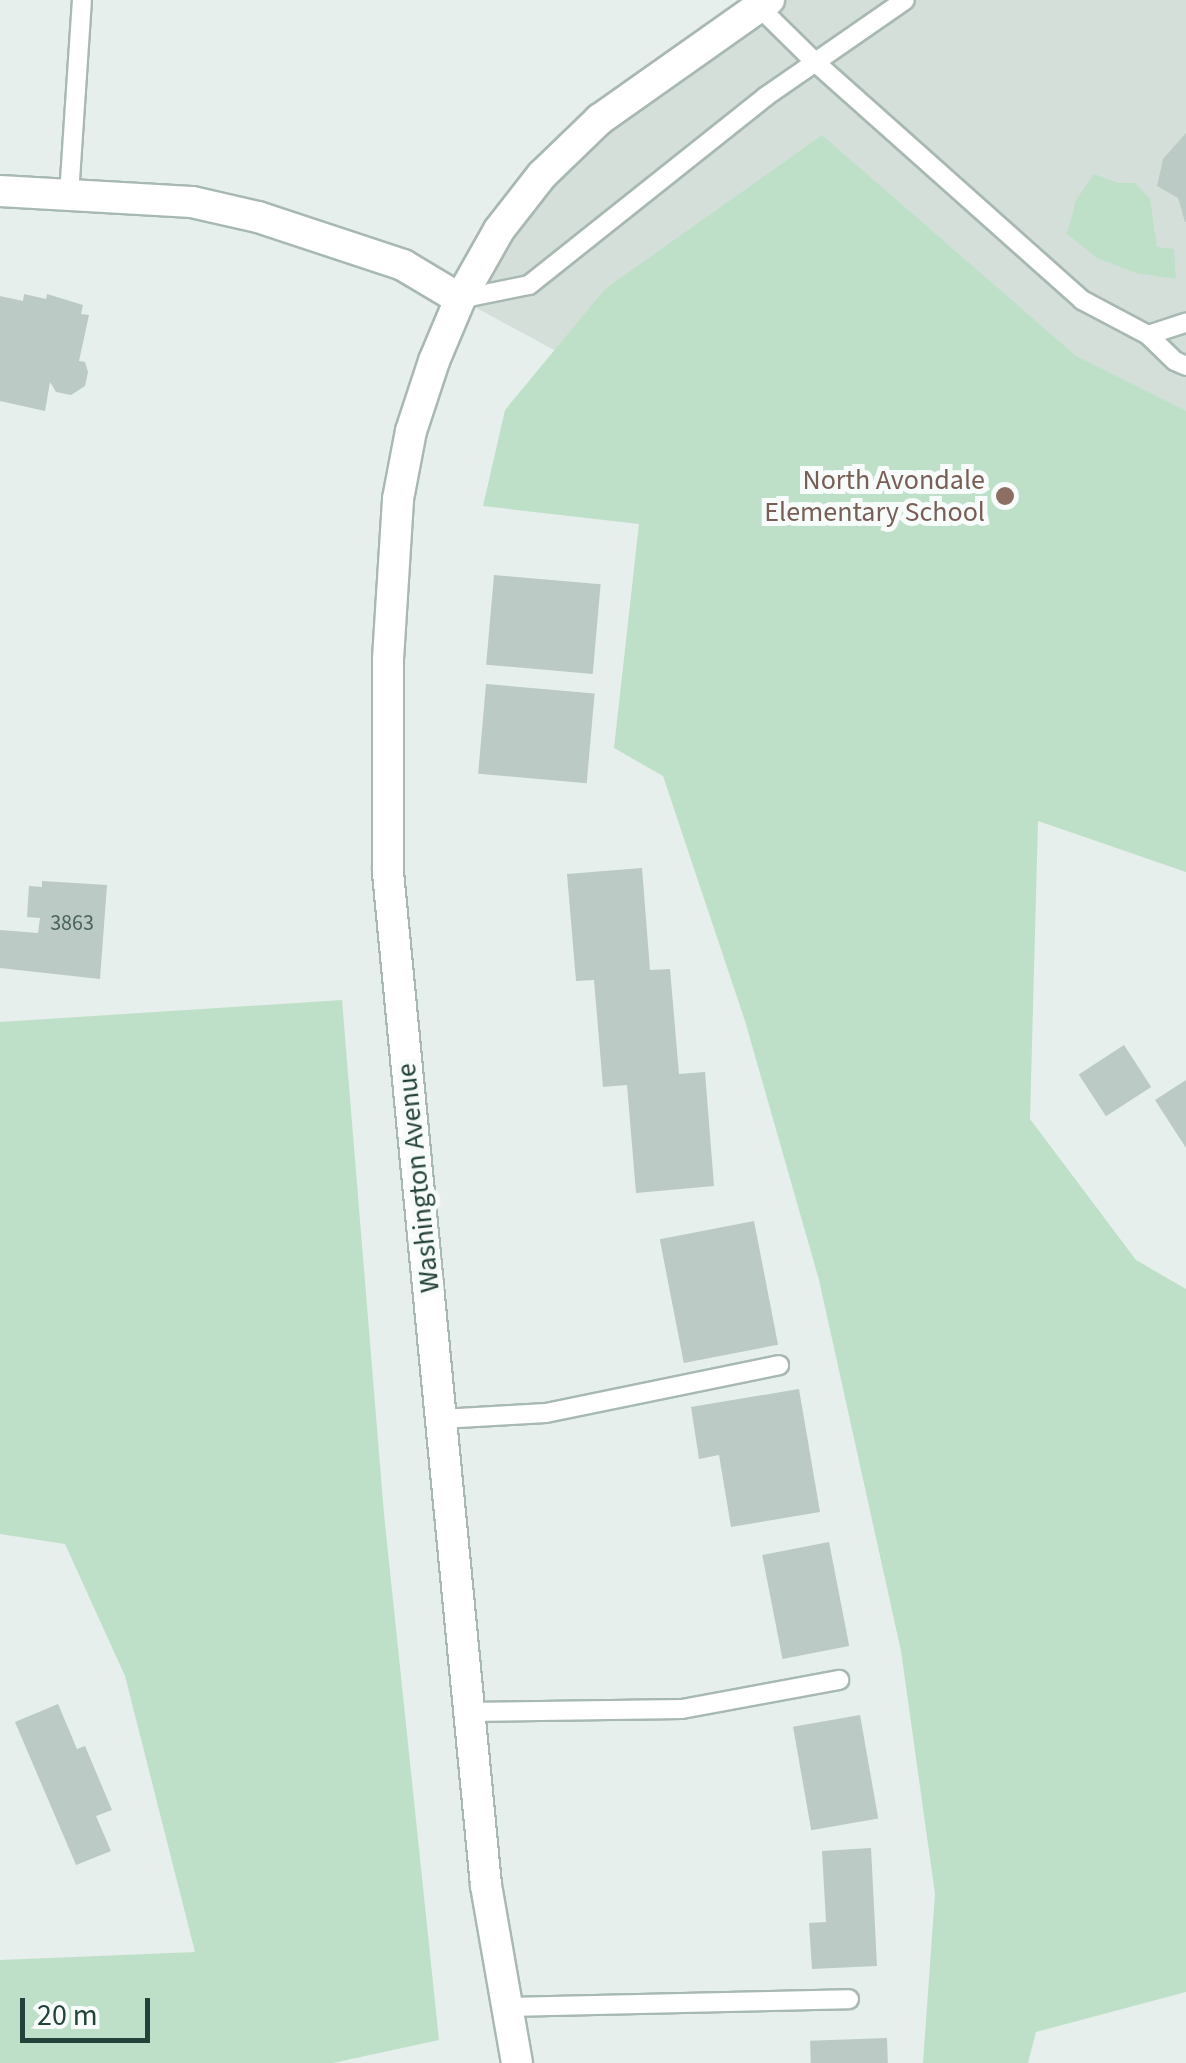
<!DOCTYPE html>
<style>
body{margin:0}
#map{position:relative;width:1186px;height:2063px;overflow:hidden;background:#e6efeb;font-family:"Source Sans 3",sans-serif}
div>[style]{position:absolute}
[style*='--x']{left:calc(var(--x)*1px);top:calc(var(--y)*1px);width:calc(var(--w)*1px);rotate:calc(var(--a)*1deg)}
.built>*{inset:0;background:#d4dfda}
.green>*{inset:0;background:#bfe0c8}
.building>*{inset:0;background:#bbcac4;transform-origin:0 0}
.roads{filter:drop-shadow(2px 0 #a8b8b2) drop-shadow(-2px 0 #a8b8b2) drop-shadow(0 2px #a8b8b2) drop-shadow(0 -2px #a8b8b2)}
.service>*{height:18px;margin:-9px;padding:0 9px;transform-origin:9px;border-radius:9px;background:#fff}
.tertiary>*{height:30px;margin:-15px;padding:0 15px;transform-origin:15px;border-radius:15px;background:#fff}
.dots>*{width:28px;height:28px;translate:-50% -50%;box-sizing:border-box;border:5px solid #f7fbf9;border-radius:50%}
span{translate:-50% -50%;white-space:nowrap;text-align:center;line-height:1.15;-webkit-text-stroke:10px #f7fbf9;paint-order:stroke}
.number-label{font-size:22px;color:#4a645c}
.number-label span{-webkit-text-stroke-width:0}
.education-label{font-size:28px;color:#785e54}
.right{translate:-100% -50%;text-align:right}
.street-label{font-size:28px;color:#24423a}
.scale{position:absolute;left:20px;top:1998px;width:130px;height:45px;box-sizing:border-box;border:5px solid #24423a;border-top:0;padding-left:12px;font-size:30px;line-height:35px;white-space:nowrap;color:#24423a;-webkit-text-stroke:8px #f7fbf9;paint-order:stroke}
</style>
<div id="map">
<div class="built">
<div style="clip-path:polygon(769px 0,1186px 0,1186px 693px,460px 299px,542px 175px)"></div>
</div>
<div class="green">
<div style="clip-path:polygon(822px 135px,1076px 356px,1186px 411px,1186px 872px,1038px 821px,1030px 1119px,1136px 1260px,1186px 1289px,1186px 1992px,1036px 2032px,1028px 2063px,923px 2063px,935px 1894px,901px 1651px,819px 1280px,745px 1021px,663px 776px,614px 748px,639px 524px,483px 506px,505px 410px,605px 289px)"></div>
<div style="clip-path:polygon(1094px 174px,1118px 183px,1135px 183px,1150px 199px,1157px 247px,1174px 249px,1176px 279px,1136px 273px,1097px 258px,1067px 234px,1076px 200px)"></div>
<div style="clip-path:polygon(342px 1000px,384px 1514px,439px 2040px,333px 2063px,0 2063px,0 1960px,195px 1952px,125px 1676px,65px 1544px,0 1534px,0 1022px)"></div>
</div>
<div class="building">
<div style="clip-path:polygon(1186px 133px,1186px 222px,1185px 222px,1178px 198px,1157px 186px,1163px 159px)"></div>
<div style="clip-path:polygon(24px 294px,46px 299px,47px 294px,83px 305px,81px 314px,89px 315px,79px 361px,85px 362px,88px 372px,85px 386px,71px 395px,56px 392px,50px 382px,45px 411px,0 401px,0 296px,23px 301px)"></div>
<div style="left:494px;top:575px;width:107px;height:90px;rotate:5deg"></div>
<div style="left:486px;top:684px;width:109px;height:90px;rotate:5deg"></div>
<div style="clip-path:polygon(642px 868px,650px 970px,670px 969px,679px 1074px,705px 1072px,714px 1186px,636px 1193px,627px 1085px,603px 1087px,594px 980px,576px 981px,567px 874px)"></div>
<div style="clip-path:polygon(42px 881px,107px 885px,100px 979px,0 968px,0 930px,38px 933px,40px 918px,27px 917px,29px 886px,42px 887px)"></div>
<div style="left:1124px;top:1045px;width:50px;height:54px;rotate:57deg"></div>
<div style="clip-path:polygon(1186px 1080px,1186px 1148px,1155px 1100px)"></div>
<div style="left:754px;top:1221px;width:126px;height:96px;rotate:79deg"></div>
<div style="clip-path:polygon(799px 1389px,820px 1512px,731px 1527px,719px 1455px,699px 1459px,691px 1407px)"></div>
<div style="left:829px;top:1542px;width:106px;height:68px;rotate:79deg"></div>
<div style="clip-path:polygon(58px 1704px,77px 1749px,85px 1746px,112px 1810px,96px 1816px,111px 1851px,76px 1865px,15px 1722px)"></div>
<div style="left:860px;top:1715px;width:105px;height:68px;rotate:80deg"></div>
<div style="clip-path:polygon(871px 1848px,877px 1966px,812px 1969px,809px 1923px,826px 1922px,822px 1851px)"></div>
<div style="left:887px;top:2038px;width:25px;height:77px;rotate:88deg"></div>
</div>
<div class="roads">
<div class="service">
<div style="--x:759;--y:7;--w:78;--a:44.5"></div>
<div style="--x:815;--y:62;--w:358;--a:41.7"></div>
<div style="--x:1082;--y:300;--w:75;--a:27.9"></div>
<div style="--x:1148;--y:335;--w:37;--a:44"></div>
<div style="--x:1175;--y:361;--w:12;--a:24"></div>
<div style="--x:69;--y:195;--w:195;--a:-86.2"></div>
<div style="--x:460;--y:299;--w:70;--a:-11.5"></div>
<div style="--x:529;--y:285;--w:302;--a:-38.5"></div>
<div style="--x:765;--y:97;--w:170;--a:-34.7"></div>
<div style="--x:1148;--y:335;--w:40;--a:-18"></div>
<div style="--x:441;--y:1419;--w:105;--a:-3.3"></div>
<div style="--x:546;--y:1413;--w:238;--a:-11.6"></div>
<div style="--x:469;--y:1712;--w:213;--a:-0.8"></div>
<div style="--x:682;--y:1709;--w:160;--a:-10.5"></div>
<div style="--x:506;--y:2007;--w:343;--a:-1.3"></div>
</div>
<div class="tertiary">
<div style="--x:0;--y:191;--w:192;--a:3.3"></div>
<div style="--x:192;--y:202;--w:68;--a:12.8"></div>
<div style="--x:258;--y:217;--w:153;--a:18.3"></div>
<div style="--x:403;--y:265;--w:66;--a:30.8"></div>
<div style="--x:517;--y:2063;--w:181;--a:-99.9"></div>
<div style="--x:486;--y:1885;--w:1018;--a:-95.53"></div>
<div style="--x:388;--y:872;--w:213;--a:-90"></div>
<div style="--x:388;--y:659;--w:160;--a:-86.4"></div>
<div style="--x:398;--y:499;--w:69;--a:-79.2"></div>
<div style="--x:411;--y:431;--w:74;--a:-71.8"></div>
<div style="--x:434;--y:361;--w:67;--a:-67.2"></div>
<div style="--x:460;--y:299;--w:79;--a:-60.5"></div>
<div style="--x:499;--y:230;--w:70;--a:-52"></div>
<div style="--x:542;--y:175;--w:81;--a:-44"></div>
<div style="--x:600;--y:119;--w:207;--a:-35.2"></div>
</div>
</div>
<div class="dots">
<div style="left:1005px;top:496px;background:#8d6e63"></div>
</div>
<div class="number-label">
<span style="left:72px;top:924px">3863</span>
</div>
<div class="education-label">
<span class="right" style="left:985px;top:496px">North Avondale<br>Elementary School</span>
</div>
<div class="street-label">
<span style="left:418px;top:1178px;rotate:-96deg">Washington Avenue</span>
</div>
<div class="scale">20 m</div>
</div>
